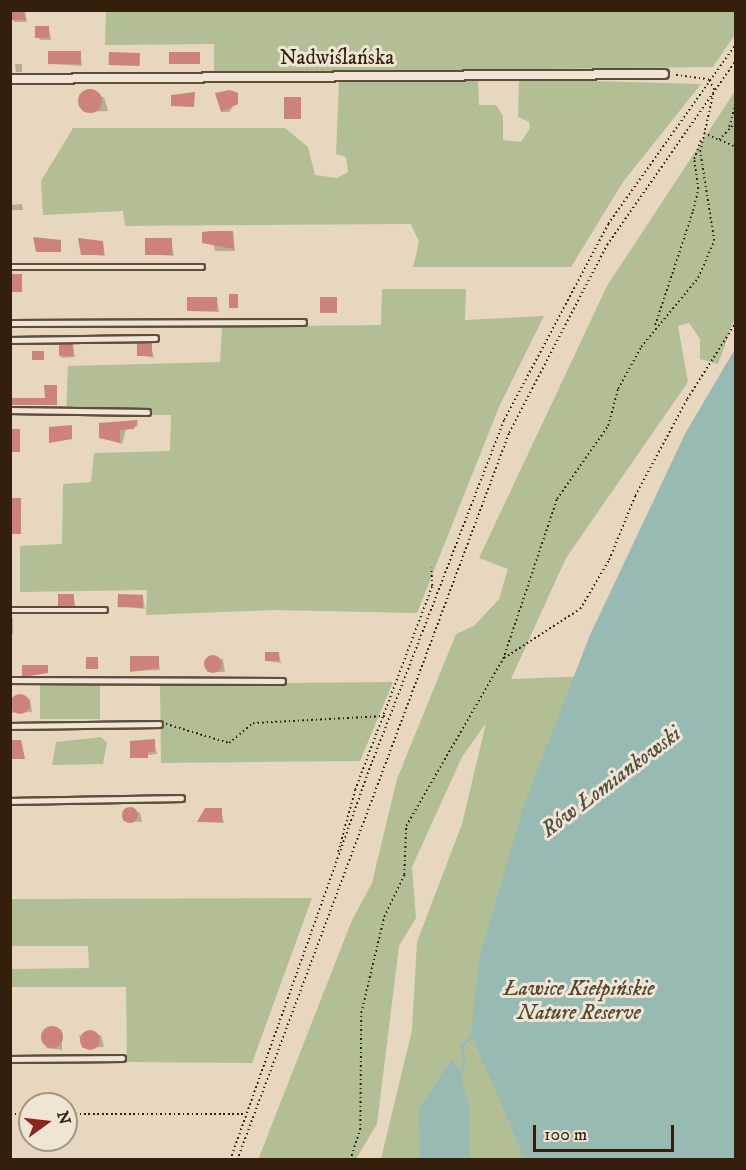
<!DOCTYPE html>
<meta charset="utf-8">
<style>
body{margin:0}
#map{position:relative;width:746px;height:1170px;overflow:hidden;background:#e7d7bf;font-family:"IM FELL DW Pica",serif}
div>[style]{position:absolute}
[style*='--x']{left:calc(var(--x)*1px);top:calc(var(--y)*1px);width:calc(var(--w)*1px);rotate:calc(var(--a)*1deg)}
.green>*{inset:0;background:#b2bf95;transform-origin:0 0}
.water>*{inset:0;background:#97bab2}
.shadow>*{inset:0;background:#0003}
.stream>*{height:3px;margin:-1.5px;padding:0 1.5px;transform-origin:1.5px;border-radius:1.5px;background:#97bab2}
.building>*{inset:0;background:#cd827c;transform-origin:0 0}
.round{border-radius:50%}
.path>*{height:1.5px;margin-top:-0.75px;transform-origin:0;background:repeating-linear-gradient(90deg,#341f0d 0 1.5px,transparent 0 4.5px)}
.roads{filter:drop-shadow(2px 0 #614d3a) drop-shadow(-2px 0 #614d3a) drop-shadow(0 2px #614d3a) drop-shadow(0 -2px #614d3a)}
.service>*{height:4.5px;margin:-2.25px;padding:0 2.25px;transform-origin:2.25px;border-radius:2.25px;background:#efe5d5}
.minor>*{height:8px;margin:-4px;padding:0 4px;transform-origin:4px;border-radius:4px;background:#efe5d5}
span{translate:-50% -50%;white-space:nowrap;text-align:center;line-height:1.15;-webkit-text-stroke:6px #efe5d5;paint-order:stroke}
.street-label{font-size:21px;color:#341f0d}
.park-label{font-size:21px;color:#54472f;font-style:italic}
.water-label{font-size:22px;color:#524e3f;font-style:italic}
.frame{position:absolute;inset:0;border:12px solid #341f0d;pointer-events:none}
.north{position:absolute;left:18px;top:1092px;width:60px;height:60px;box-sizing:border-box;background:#efe5d5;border:2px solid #a49685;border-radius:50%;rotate:75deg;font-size:16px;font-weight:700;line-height:24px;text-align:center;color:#341f0d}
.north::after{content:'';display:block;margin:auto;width:21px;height:27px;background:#8f2418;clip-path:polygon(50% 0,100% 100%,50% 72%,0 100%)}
.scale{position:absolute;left:533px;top:1125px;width:141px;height:27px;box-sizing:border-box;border:3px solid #341f0d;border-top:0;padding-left:8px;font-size:18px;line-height:21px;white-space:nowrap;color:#341f0d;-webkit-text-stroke:4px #efe5d5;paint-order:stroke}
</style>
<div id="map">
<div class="green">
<div style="clip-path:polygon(106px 11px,735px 10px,736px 33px,713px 67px,214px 73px,214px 44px,105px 45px)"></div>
<div style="clip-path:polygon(478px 79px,479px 105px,496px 105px,503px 116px,503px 140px,521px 142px,530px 128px,529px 122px,518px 117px,519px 79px,701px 84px,623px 182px,571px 267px,413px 267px,419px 242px,411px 224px,125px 226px,123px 211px,43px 215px,41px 181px,73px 128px,285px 128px,308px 147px,315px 175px,337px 178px,348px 172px,346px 157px,336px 154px,339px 81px)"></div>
<div style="clip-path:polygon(735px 91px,735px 317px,718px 364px,700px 359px,700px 339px,689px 323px,678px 326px,688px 382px,566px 558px,511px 679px,735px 671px,735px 1159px,381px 1159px,412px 1030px,417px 942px,462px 824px,486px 723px,462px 757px,412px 867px,416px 918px,399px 946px,377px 1124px,356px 1159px,258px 1160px,352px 920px,372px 883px,397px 779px,456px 634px,474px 626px,499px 599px,508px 569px,479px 558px,607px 286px)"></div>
<div style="clip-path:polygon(382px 289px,466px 289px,465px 320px,544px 316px,499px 407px,417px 613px,273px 610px,146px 615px,147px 590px,20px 592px,20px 546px,62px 544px,63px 484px,91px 482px,94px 453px,170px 451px,171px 415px,66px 415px,68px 366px,220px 362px,222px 327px,381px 325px)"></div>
<div style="clip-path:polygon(393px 682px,360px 761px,161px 763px,160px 684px)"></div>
<div style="left:100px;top:684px;width:35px;height:60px;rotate:90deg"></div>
<div style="clip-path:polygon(101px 737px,107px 743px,103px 764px,52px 765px,56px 742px)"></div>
<div style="clip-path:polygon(312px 898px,252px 1063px,127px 1062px,126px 987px,11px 987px,11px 969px,89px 968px,88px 946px,11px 946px,11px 899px)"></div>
</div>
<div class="water">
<div style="clip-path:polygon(735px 349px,735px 1159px,525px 1159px,471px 1034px,479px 959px,525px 802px,590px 635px,686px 432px)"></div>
<div style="clip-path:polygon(451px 1060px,458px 1067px,469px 1106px,469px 1159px,420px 1159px,419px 1109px)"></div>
</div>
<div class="shadow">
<div style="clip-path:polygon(10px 10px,25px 10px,27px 22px,14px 22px)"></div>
<div style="clip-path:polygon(49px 28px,51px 40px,40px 40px,38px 37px)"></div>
<div style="clip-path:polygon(80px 52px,82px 66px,50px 64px)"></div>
<div style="clip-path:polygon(15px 64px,22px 64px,22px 72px,16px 72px)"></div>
<div style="clip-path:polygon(79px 94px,104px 97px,108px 111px,83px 112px)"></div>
<div style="clip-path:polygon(217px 94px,238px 95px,230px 112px,222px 112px)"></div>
<div style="clip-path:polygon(22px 204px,23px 210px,10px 210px,10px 205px)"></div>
<div style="clip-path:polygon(233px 233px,235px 251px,215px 251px,213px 243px,203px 243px)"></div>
<div style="clip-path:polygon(171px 239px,174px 256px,147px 254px)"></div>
<div style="clip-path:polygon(61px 242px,61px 252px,37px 252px)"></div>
<div style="clip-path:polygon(103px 243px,105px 256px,83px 254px)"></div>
<div style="clip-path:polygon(217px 298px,219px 312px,188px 311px)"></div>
<div style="clip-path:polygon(73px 345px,75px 357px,62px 358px,60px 355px)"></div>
<div style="clip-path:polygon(151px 345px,154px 358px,138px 355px)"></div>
<div style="clip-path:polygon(137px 421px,138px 426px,126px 429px,122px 444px,100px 437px)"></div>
<div style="clip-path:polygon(73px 595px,76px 608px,60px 606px)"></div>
<div style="clip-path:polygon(143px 597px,145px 609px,120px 606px)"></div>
<div style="clip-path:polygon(10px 616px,13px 618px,13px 634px,10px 635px)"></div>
<div style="clip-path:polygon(279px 653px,281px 663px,267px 661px)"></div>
<div style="clip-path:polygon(158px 658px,160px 670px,131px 671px)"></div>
<div style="clip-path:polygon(205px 659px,223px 659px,225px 672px,207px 672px)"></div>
<div style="clip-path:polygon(10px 698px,30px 699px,32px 712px,11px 713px)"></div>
<div style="clip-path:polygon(154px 741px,157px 754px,131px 757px)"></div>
<div style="clip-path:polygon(221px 809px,224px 823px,199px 822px)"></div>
<div style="clip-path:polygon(140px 812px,142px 822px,123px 821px,122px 814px)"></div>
<div style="clip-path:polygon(46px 1028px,62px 1030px,62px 1050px,46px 1048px)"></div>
<div style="clip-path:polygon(79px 1035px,101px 1035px,104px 1047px,82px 1048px)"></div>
</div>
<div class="stream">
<div style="--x:459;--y:1077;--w:17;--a:-73"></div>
<div style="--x:464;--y:1061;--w:15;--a:-101"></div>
<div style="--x:461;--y:1046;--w:18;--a:-43"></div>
</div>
<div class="building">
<div style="clip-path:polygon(10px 10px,23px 10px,26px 20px,10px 20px)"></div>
<div style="left:35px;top:26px;width:14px;height:12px"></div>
<div style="left:48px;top:51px;width:33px;height:13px"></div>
<div style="left:109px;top:52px;width:31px;height:13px;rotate:2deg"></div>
<div style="left:169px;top:52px;width:31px;height:12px"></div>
<div class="round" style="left:78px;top:89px;width:24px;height:24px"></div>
<div style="clip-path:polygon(230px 90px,238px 93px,238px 104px,221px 112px,215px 93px)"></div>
<div style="clip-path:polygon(195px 92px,194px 107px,171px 106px,171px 95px)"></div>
<div style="left:284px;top:97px;width:17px;height:22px"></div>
<div style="clip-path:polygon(211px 231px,233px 231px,234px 249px,202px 243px,202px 232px)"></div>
<div style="clip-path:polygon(33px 237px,61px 240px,61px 252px,36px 252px)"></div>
<div style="clip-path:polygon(78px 238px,103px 241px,104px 255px,81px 255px)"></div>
<div style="left:145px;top:238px;width:27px;height:17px"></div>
<div style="clip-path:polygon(12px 274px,22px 274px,22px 292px,10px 292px)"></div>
<div style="left:229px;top:294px;width:9px;height:14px"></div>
<div style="left:187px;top:297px;width:30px;height:14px"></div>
<div style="left:320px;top:297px;width:17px;height:16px"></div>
<div style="left:59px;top:343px;width:14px;height:13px"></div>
<div style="left:137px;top:343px;width:15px;height:13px"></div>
<div style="left:32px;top:351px;width:12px;height:9px"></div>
<div style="clip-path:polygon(44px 385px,57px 385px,57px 405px,10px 405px,10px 398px,45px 398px)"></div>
<div style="clip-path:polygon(138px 420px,134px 429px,120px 430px,120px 443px,99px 438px,99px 423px)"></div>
<div style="clip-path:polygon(72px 425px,72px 439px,49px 443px,49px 427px)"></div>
<div style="left:10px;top:429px;width:10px;height:23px"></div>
<div style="left:10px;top:498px;width:11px;height:36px"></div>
<div style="left:58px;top:594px;width:16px;height:12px"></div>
<div style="left:118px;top:594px;width:25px;height:13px;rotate:2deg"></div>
<div style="left:265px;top:652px;width:14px;height:9px"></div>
<div class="round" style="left:204px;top:655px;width:18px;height:18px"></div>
<div style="clip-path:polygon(130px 656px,159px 656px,159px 668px,130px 672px)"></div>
<div style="left:86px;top:657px;width:12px;height:12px"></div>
<div style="clip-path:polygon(22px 665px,48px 665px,48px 673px,22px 677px)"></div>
<div class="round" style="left:10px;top:694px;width:20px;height:20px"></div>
<div style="clip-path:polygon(155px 739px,155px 752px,148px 752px,148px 758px,130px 758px,130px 741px)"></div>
<div style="clip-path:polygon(10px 740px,21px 740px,25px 759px,10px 759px)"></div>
<div class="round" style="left:122px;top:807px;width:16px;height:16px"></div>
<div style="clip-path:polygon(205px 808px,222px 808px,222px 822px,197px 822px)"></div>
<div class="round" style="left:41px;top:1026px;width:22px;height:22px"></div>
<div class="round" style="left:80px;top:1030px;width:20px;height:20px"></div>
</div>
<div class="path">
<div style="--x:729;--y:127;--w:28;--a:-75"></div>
<div style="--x:704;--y:133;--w:17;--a:25"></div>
<div style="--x:719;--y:140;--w:25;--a:-47"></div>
<div style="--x:720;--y:140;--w:17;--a:24"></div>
<div style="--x:655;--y:325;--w:120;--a:-71.6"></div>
<div style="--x:693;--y:211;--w:23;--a:-77"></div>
<div style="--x:698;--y:189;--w:30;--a:-98"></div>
<div style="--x:694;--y:159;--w:20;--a:-70"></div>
<div style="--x:504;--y:658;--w:90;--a:-32.8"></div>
<div style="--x:580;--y:609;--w:57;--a:-59.4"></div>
<div style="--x:609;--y:560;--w:69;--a:-67.9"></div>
<div style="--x:635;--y:496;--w:110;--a:-61.8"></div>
<div style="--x:687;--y:399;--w:91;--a:-57.5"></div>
<div style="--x:166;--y:724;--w:66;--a:16.8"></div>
<div style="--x:229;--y:743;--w:31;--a:-40"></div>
<div style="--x:253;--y:723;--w:132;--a:-3"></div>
<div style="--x:338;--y:852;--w:64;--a:-74.7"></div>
<div style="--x:355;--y:790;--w:218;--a:-69.3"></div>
<div style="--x:432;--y:586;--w:18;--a:-93"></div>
<div style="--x:10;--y:1114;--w:20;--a:0"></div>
<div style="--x:66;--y:1114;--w:179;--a:0"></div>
<div style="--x:230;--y:1160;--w:423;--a:-70.4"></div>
<div style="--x:372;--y:762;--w:367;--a:-68.9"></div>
<div style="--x:504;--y:420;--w:222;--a:-62"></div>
<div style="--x:608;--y:224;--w:221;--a:-54.6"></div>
<div style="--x:237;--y:1160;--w:776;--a:-69.49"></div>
<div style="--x:509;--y:433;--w:212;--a:-62.5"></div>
<div style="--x:607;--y:245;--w:226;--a:-55.1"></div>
<div style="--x:350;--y:1160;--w:32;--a:-72"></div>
<div style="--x:360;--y:1130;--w:117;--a:-89.5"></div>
<div style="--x:361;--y:1013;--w:99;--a:-76.5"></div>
<div style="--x:384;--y:917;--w:47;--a:-64.5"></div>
<div style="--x:404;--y:875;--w:49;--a:-87.7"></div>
<div style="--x:406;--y:826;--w:193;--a:-59.9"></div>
<div style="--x:503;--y:659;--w:169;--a:-71.4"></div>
<div style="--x:557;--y:499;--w:89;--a:-55.1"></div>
<div style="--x:608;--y:426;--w:38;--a:-75"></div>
<div style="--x:618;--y:389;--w:48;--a:-61.3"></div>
<div style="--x:641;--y:347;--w:89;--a:-50.4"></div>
<div style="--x:698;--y:278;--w:40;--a:-66.6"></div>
<div style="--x:714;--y:241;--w:90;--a:-98.9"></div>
<div style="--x:700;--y:152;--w:64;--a:-77.3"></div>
<div style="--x:714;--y:90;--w:11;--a:-117"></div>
<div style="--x:709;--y:80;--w:35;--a:-172"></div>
</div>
<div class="roads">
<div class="service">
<div style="--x:10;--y:267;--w:192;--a:0"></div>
<div style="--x:10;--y:323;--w:293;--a:-0.2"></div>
<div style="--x:10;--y:340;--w:145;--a:-0.8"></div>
<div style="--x:10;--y:410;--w:137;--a:0.8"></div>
<div style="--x:10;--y:610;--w:95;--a:0"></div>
<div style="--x:10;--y:680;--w:272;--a:0.2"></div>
<div style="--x:10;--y:726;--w:149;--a:-0.8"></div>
<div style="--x:10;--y:801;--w:171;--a:-1"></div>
<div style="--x:10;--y:1059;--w:112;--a:-0.5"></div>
</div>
<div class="minor">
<div style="--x:10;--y:79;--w:654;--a:-0.44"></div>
</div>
</div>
<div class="street-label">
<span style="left:337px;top:58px">Nadwiślańska</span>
</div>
<div class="park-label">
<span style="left:579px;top:1001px">Ławice Kiełpińskie<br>Nature Reserve</span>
</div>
<div class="water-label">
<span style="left:611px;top:782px;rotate:-37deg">Rów Łomiankowski</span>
</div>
<div class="frame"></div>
<div class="north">N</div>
<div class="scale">100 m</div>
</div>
